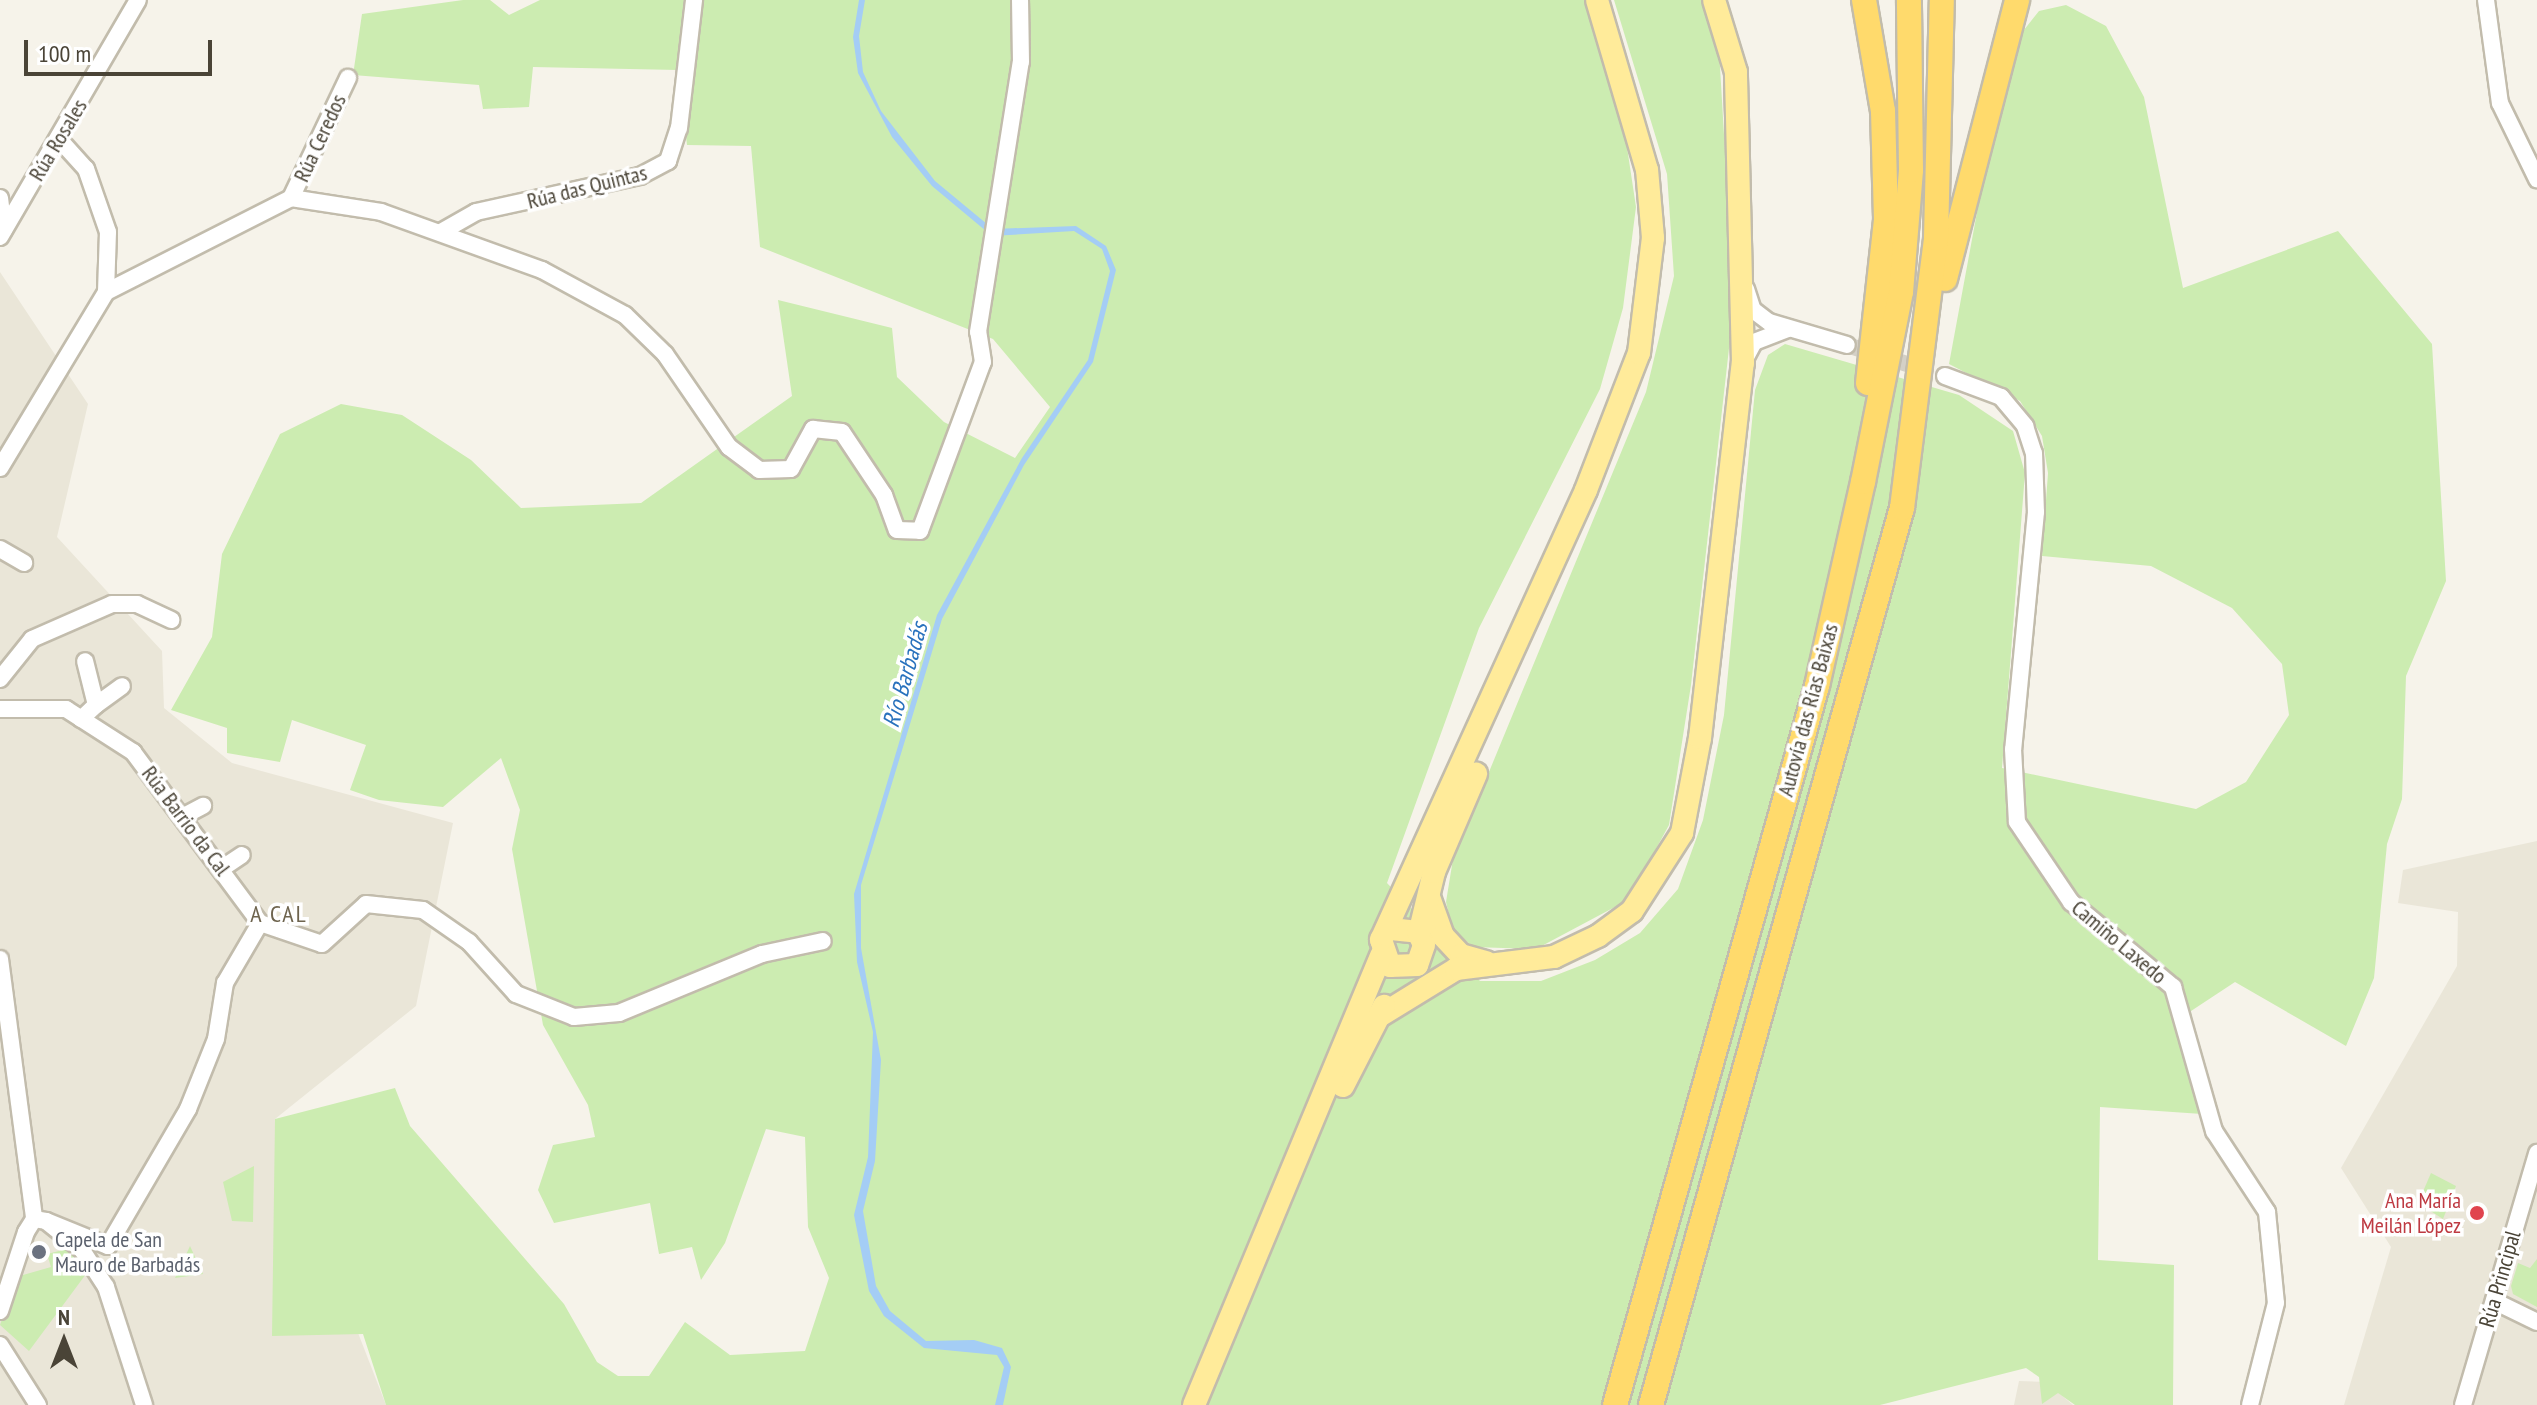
<!DOCTYPE html>
<meta charset="utf-8">
<style>
body{margin:0}
#map{position:relative;width:2537px;height:1405px;overflow:hidden;background:#f6f3ea;font-family:"PT Sans Narrow",sans-serif}
div>[style]{position:absolute}
[style*='--x']{left:calc(var(--x)*1px);top:calc(var(--y)*1px);width:calc(var(--w)*1px);rotate:calc(var(--a)*1deg)}
.residential>*{inset:0;background:#eae6d8}
.green>*{inset:0;background:#ccecb1}
.water>*{inset:0;background:#a4cdf5}
.minor-tunnel>*{height:16px;margin-top:-8px;transform-origin:0;background:repeating-linear-gradient(90deg,#d4d0c6 0 16px,transparent 0 24px)}
.roads{filter:drop-shadow(2px 0 #c2bcac) drop-shadow(-2px 0 #c2bcac) drop-shadow(0 2px #c2bcac) drop-shadow(0 -2px #c2bcac)}
.minor>*{height:16px;margin:-8px;padding:0 8px;transform-origin:8px;border-radius:8px;background:#fff}
.major>*{height:22px;margin:-11px;padding:0 11px;transform-origin:11px;border-radius:11px;background:#ffeb9a}
.highway>*{height:24px;margin:-12px;padding:0 12px;transform-origin:12px;border-radius:12px;background:#ffda6c}
.dots>*{width:22px;height:22px;translate:-50% -50%;box-sizing:border-box;border:4px solid #fff;border-radius:50%}
span{translate:-50% -50%;white-space:nowrap;text-align:center;line-height:1.15;-webkit-text-stroke:7px #fff;paint-order:stroke}
.street-label{font-size:22px;color:#4a4437}
.health-label{font-size:22px;color:#be3a42}
.right{translate:-100% -50%;text-align:right}
.worship-label{font-size:22px;color:#5b616d}
.left{translate:0 -50%;text-align:left}
.water-label{font-size:24px;color:#2972bd;font-style:italic}
.neighbourhood-label{font-size:24px;color:#6e644e;letter-spacing:2px}
.north{position:absolute;left:24px;top:1301px;width:80px;height:80px;-webkit-text-stroke:6px #fff;paint-order:stroke;rotate:0deg;font-size:22px;font-weight:700;line-height:32px;text-align:center;color:#4a4437}
.north::after{content:'';display:block;margin:auto;width:28px;height:36px;background:#4a4437;clip-path:polygon(50% 0,100% 100%,50% 72%,0 100%)}
.scale{position:absolute;left:24px;top:40px;width:188px;height:36px;box-sizing:border-box;border:4px solid #4a4437;border-top:0;padding-left:10px;font-size:24px;line-height:28px;white-space:nowrap;color:#4a4437;-webkit-text-stroke:6px #fff;paint-order:stroke}
</style>
<div id="map">
<div class="residential">
<div style="clip-path:polygon(0 272px,88px 404px,57px 537px,162px 651px,164px 708px,232px 763px,453px 823px,416px 1006px,275px 1119px,386px 1405px,0 1405px)"></div>
<div style="clip-path:polygon(2537px 841px,2537px 1405px,2344px 1405px,2391px 1247px,2341px 1168px,2457px 966px,2458px 912px,2398px 903px,2403px 870px)"></div>
<div style="clip-path:polygon(2019px 1381px,2046px 1382px,2073px 1405px,2014px 1405px)"></div>
</div>
<div class="green">
<div style="clip-path:polygon(463px 0,490px 0,509px 15px,540px 0,1586px 0,1625px 134px,1636px 207px,1623px 308px,1600px 389px,1479px 628px,1387px 883px,1480px 981px,1541px 981px,1595px 960px,1640px 933px,1678px 889px,1703px 820px,1724px 715px,1755px 390px,1768px 355px,1785px 344px,1959px 395px,2013px 431px,2025px 473px,2002px 768px,2196px 809px,2246px 782px,2289px 715px,2282px 664px,2232px 608px,2151px 566px,2042px 556px,2048px 473px,2042px 436px,2020px 401px,1949px 364px,1987px 158px,2020px 35px,2039px 11px,2066px 5px,2106px 26px,2144px 97px,2183px 288px,2338px 231px,2432px 344px,2446px 581px,2406px 676px,2402px 799px,2387px 844px,2374px 978px,2346px 1046px,2235px 982px,2191px 1011px,2202px 1114px,2100px 1107px,2098px 1260px,2174px 1265px,2173px 1405px,2075px 1405px,2058px 1393px,2042px 1404px,2039px 1377px,2026px 1368px,1880px 1405px,386px 1405px,363px 1334px,272px 1336px,275px 1119px,395px 1088px,410px 1126px,564px 1304px,597px 1362px,618px 1376px,649px 1376px,685px 1322px,730px 1355px,805px 1351px,829px 1278px,808px 1227px,805px 1137px,766px 1129px,725px 1243px,701px 1280px,692px 1247px,659px 1254px,650px 1203px,554px 1223px,538px 1190px,553px 1145px,595px 1137px,588px 1105px,543px 1025px,512px 849px,520px 810px,501px 758px,443px 807px,379px 800px,350px 790px,366px 745px,292px 720px,280px 762px,227px 753px,227px 728px,171px 710px,212px 637px,222px 554px,280px 434px,341px 404px,402px 415px,471px 460px,521px 508px,641px 503px,792px 396px,778px 300px,892px 328px,897px 377px,944px 422px,1015px 458px,1050px 407px,993px 339px,760px 247px,751px 146px,687px 145px,678px 70px,533px 67px,529px 107px,483px 109px,479px 85px,353px 75px,362px 14px)"></div>
<div style="clip-path:polygon(1614px 0,1702px 0,1719px 50px,1734px 304px,1691px 685px,1669px 825px,1628px 900px,1536px 949px,1473px 947px,1452px 928px,1446px 902px,1453px 859px,1646px 392px,1674px 276px,1667px 174px)"></div>
<div style="clip-path:polygon(254px 1166px,253px 1222px,232px 1221px,223px 1182px)"></div>
<div style="clip-path:polygon(2431px 1173px,2456px 1186px,2443px 1219px,2418px 1203px)"></div>
<div style="clip-path:polygon(190px 1246px,203px 1274px,175px 1278px)"></div>
<div style="clip-path:polygon(71px 1248px,89px 1270px,29px 1351px,0 1325px,16px 1277px,51px 1267px,47px 1254px)"></div>
<div style="clip-path:polygon(2537px 1259px,2537px 1307px,2513px 1294px,2511px 1286px,2518px 1263px,2530px 1268px)"></div>
</div>
<div class="water">
<div style="clip-path:polygon(859px 0,865px 0,859px 36px,863px 72px,881px 111px,935px 181px,993px 229px,1076px 226px,1106px 246px,1116px 270px,1093px 362px,1024px 465px,942px 619px,861px 885px,861px 948px,881px 1060px,875px 1161px,863px 1211px,876px 1286px,890px 1311px,926px 1341px,974px 1340px,1002px 1348px,1011px 1367px,1003px 1405px,995px 1405px,1004px 1367px,997px 1355px,924px 1348px,884px 1316px,869px 1291px,854px 1215px,868px 1157px,873px 1032px,857px 962px,854px 894px,937px 615px,1022px 458px,1088px 360px,1110px 271px,1102px 249px,1074px 231px,992px 236px,932px 186px,892px 137px,858px 73px,853px 37px)"></div>
</div>
<div class="minor-tunnel">
<div style="--x:1847;--y:345;--w:103;--a:17.6"></div>
</div>
<div class="roads">
<div class="minor">
<div style="--x:2486;--y:0;--w:104;--a:82.3"></div>
<div style="--x:2500;--y:103;--w:85;--a:64"></div>
<div style="--x:0;--y:198;--w:32;--a:83"></div>
<div style="--x:291;--y:198;--w:133;--a:-64.6"></div>
<div style="--x:441;--y:232;--w:40;--a:-29.7"></div>
<div style="--x:476;--y:212;--w:168;--a:-12.4"></div>
<div style="--x:640;--y:176;--w:32;--a:-28"></div>
<div style="--x:668;--y:161;--w:35;--a:-72"></div>
<div style="--x:679;--y:128;--w:129;--a:-83.3"></div>
<div style="--x:0;--y:237;--w:274;--a:-59.8"></div>
<div style="--x:1746;--y:289;--w:22;--a:72"></div>
<div style="--x:1753;--y:310;--w:20;--a:37"></div>
<div style="--x:1769;--y:322;--w:81;--a:16.4"></div>
<div style="--x:106;--y:292;--w:208;--a:-26.9"></div>
<div style="--x:291;--y:198;--w:91;--a:8.8"></div>
<div style="--x:381;--y:212;--w:171;--a:19.8"></div>
<div style="--x:542;--y:270;--w:94;--a:28.5"></div>
<div style="--x:625;--y:315;--w:56;--a:44.3"></div>
<div style="--x:665;--y:354;--w:113;--a:55.5"></div>
<div style="--x:729;--y:447;--w:38;--a:37"></div>
<div style="--x:759;--y:470;--w:32;--a:-2"></div>
<div style="--x:791;--y:469;--w:46;--a:-61.2"></div>
<div style="--x:813;--y:429;--w:29;--a:6"></div>
<div style="--x:842;--y:432;--w:76;--a:56.3"></div>
<div style="--x:884;--y:495;--w:37;--a:70"></div>
<div style="--x:897;--y:530;--w:23;--a:2"></div>
<div style="--x:920;--y:531;--w:180;--a:-69.6"></div>
<div style="--x:983;--y:362;--w:30;--a:-99"></div>
<div style="--x:978;--y:332;--w:273;--a:-81"></div>
<div style="--x:1021;--y:62;--w:62;--a:-90.9"></div>
<div style="--x:1745;--y:359;--w:19;--a:-62"></div>
<div style="--x:1754;--y:342;--w:36;--a:-21"></div>
<div style="--x:1945;--y:376;--w:60;--a:20.6"></div>
<div style="--x:2001;--y:397;--w:38;--a:50"></div>
<div style="--x:2025;--y:426;--w:28;--a:72"></div>
<div style="--x:2034;--y:453;--w:59;--a:88.1"></div>
<div style="--x:2036;--y:512;--w:238;--a:95.5"></div>
<div style="--x:2013;--y:749;--w:73;--a:86.9"></div>
<div style="--x:2017;--y:822;--w:97;--a:56"></div>
<div style="--x:2071;--y:902;--w:133;--a:39.8"></div>
<div style="--x:2173;--y:987;--w:150;--a:74.1"></div>
<div style="--x:2214;--y:1131;--w:97;--a:56.8"></div>
<div style="--x:2267;--y:1212;--w:91;--a:84.4"></div>
<div style="--x:2276;--y:1303;--w:105;--a:104.3"></div>
<div style="--x:0;--y:468;--w:205;--a:-58.9"></div>
<div style="--x:106;--y:292;--w:60;--a:-88.1"></div>
<div style="--x:108;--y:232;--w:67;--a:-109.2"></div>
<div style="--x:86;--y:169;--w:40;--a:-132"></div>
<div style="--x:0;--y:549;--w:28;--a:30"></div>
<div style="--x:0;--y:679;--w:51;--a:-51.3"></div>
<div style="--x:32;--y:639;--w:87;--a:-23.6"></div>
<div style="--x:112;--y:604;--w:25;--a:0"></div>
<div style="--x:137;--y:604;--w:38;--a:25"></div>
<div style="--x:96;--y:705;--w:32;--a:-36"></div>
<div style="--x:0;--y:709;--w:66;--a:0"></div>
<div style="--x:66;--y:709;--w:80;--a:32.7"></div>
<div style="--x:133;--y:752;--w:213;--a:53.4"></div>
<div style="--x:260;--y:923;--w:65;--a:18.7"></div>
<div style="--x:322;--y:944;--w:59;--a:-42.3"></div>
<div style="--x:366;--y:904;--w:57;--a:6"></div>
<div style="--x:423;--y:910;--w:56;--a:34.8"></div>
<div style="--x:469;--y:942;--w:70;--a:47.9"></div>
<div style="--x:516;--y:994;--w:62;--a:21.6"></div>
<div style="--x:574;--y:1017;--w:45;--a:-5.1"></div>
<div style="--x:619;--y:1013;--w:155;--a:-22.4"></div>
<div style="--x:762;--y:954;--w:62;--a:-12"></div>
<div style="--x:81;--y:719;--w:21;--a:-43"></div>
<div style="--x:96;--y:705;--w:45;--a:-104"></div>
<div style="--x:182;--y:817;--w:24;--a:-28"></div>
<div style="--x:221;--y:869;--w:25;--a:-34"></div>
<div style="--x:0;--y:959;--w:262;--a:82.5"></div>
<div style="--x:46;--y:1221;--w:67;--a:22"></div>
<div style="--x:108;--y:1246;--w:159;--a:-59.7"></div>
<div style="--x:188;--y:1109;--w:75;--a:-68.2"></div>
<div style="--x:216;--y:1039;--w:57;--a:-80.9"></div>
<div style="--x:225;--y:983;--w:69;--a:-59.7"></div>
<div style="--x:2494;--y:1301;--w:48;--a:26"></div>
<div style="--x:0;--y:1311;--w:83;--a:-71.8"></div>
<div style="--x:26;--y:1232;--w:15;--a:-58"></div>
<div style="--x:34;--y:1219;--w:12;--a:9"></div>
<div style="--x:46;--y:1221;--w:46;--a:38.9"></div>
<div style="--x:82;--y:1250;--w:44;--a:57"></div>
<div style="--x:106;--y:1287;--w:124;--a:72.1"></div>
<div style="--x:0;--y:1345;--w:71;--a:57.7"></div>
<div style="--x:2463;--y:1405;--w:263;--a:-73.6"></div>
</div>
<div class="major">
<div style="--x:1429;--y:897;--w:41;--a:70.3"></div>
<div style="--x:1443;--y:936;--w:26;--a:47"></div>
<div style="--x:1461;--y:955;--w:26;--a:16"></div>
<div style="--x:1391;--y:929;--w:27;--a:6"></div>
<div style="--x:1418;--y:932;--w:14;--a:65"></div>
<div style="--x:1424;--y:945;--w:21;--a:109"></div>
<div style="--x:1417;--y:965;--w:27;--a:178"></div>
<div style="--x:1390;--y:966;--w:28;--a:-109"></div>
<div style="--x:1381;--y:940;--w:494;--a:-65.5"></div>
<div style="--x:1586;--y:490;--w:147;--a:-68.9"></div>
<div style="--x:1639;--y:353;--w:116;--a:-83.1"></div>
<div style="--x:1653;--y:238;--w:68;--a:-95"></div>
<div style="--x:1647;--y:170;--w:177;--a:-106.4"></div>
<div style="--x:1419;--y:934;--w:64;--a:-76.4"></div>
<div style="--x:1434;--y:872;--w:107;--a:-66.8"></div>
<div style="--x:1378;--y:1017;--w:92;--a:-31.6"></div>
<div style="--x:1456;--y:969;--w:99;--a:-7"></div>
<div style="--x:1554;--y:957;--w:49;--a:-25.5"></div>
<div style="--x:1598;--y:936;--w:42;--a:-36.3"></div>
<div style="--x:1632;--y:911;--w:93;--a:-57.3"></div>
<div style="--x:1682;--y:833;--w:97;--a:-79.3"></div>
<div style="--x:1700;--y:738;--w:377;--a:-83.5"></div>
<div style="--x:1743;--y:363;--w:291;--a:-91.4"></div>
<div style="--x:1736;--y:72;--w:75;--a:-107"></div>
<div style="--x:1343;--y:1086;--w:90;--a:-62.9"></div>
<div style="--x:1194;--y:1405;--w:487;--a:-67.4"></div>
</div>
<div class="highway">
<div style="--x:1864;--y:0;--w:113;--a:80.3"></div>
<div style="--x:1883;--y:111;--w:109;--a:88.4"></div>
<div style="--x:1886;--y:220;--w:164;--a:96.3"></div>
<div style="--x:1945;--y:279;--w:288;--a:-75.5"></div>
<div style="--x:1615;--y:1405;--w:747;--a:-74.31"></div>
<div style="--x:1817;--y:686;--w:209;--a:-77.3"></div>
<div style="--x:1863;--y:482;--w:194;--a:-78.7"></div>
<div style="--x:1901;--y:292;--w:122;--a:-85.3"></div>
<div style="--x:1911;--y:170;--w:170;--a:-90.7"></div>
<div style="--x:1651;--y:1405;--w:931;--a:-74.37"></div>
<div style="--x:1902;--y:508;--w:272;--a:-82.8"></div>
<div style="--x:1936;--y:238;--w:238;--a:-88.6"></div>
</div>
</div>
<div class="dots">
<div style="left:2477px;top:1213px;background:#e0444e"></div>
<div style="left:39px;top:1252px;background:#6b7280"></div>
</div>
<div class="street-label">
<span style="left:320px;top:138px;rotate:-65deg">Rúa Ceredos</span>
<span style="left:58px;top:140px;rotate:-59deg">Rúa Rosales</span>
<span style="left:587px;top:187px;rotate:-14deg">Rúa das Quintas</span>
<span style="left:1808px;top:710px;rotate:-75deg">Autovía das Rías Baixas</span>
<span style="left:186px;top:821px;rotate:53deg">Rúa Barrio da Cal</span>
<span style="left:2119px;top:942px;rotate:40deg">Camiño Laxedo</span>
<span style="left:2500px;top:1279px;rotate:-74deg">Rúa Principal</span>
</div>
<div class="health-label">
<span class="right" style="left:2461px;top:1213px">Ana María<br>Meilán López</span>
</div>
<div class="worship-label">
<span class="left" style="left:55px;top:1252px">Capela de San<br>Mauro de Barbadás</span>
</div>
<div class="water-label">
<span style="left:905px;top:675px;rotate:-74deg">Río Barbadás</span>
</div>
<div class="neighbourhood-label">
<span style="left:279px;top:914px">A CAL</span>
</div>
<div class="north">N</div>
<div class="scale">100 m</div>
</div>
